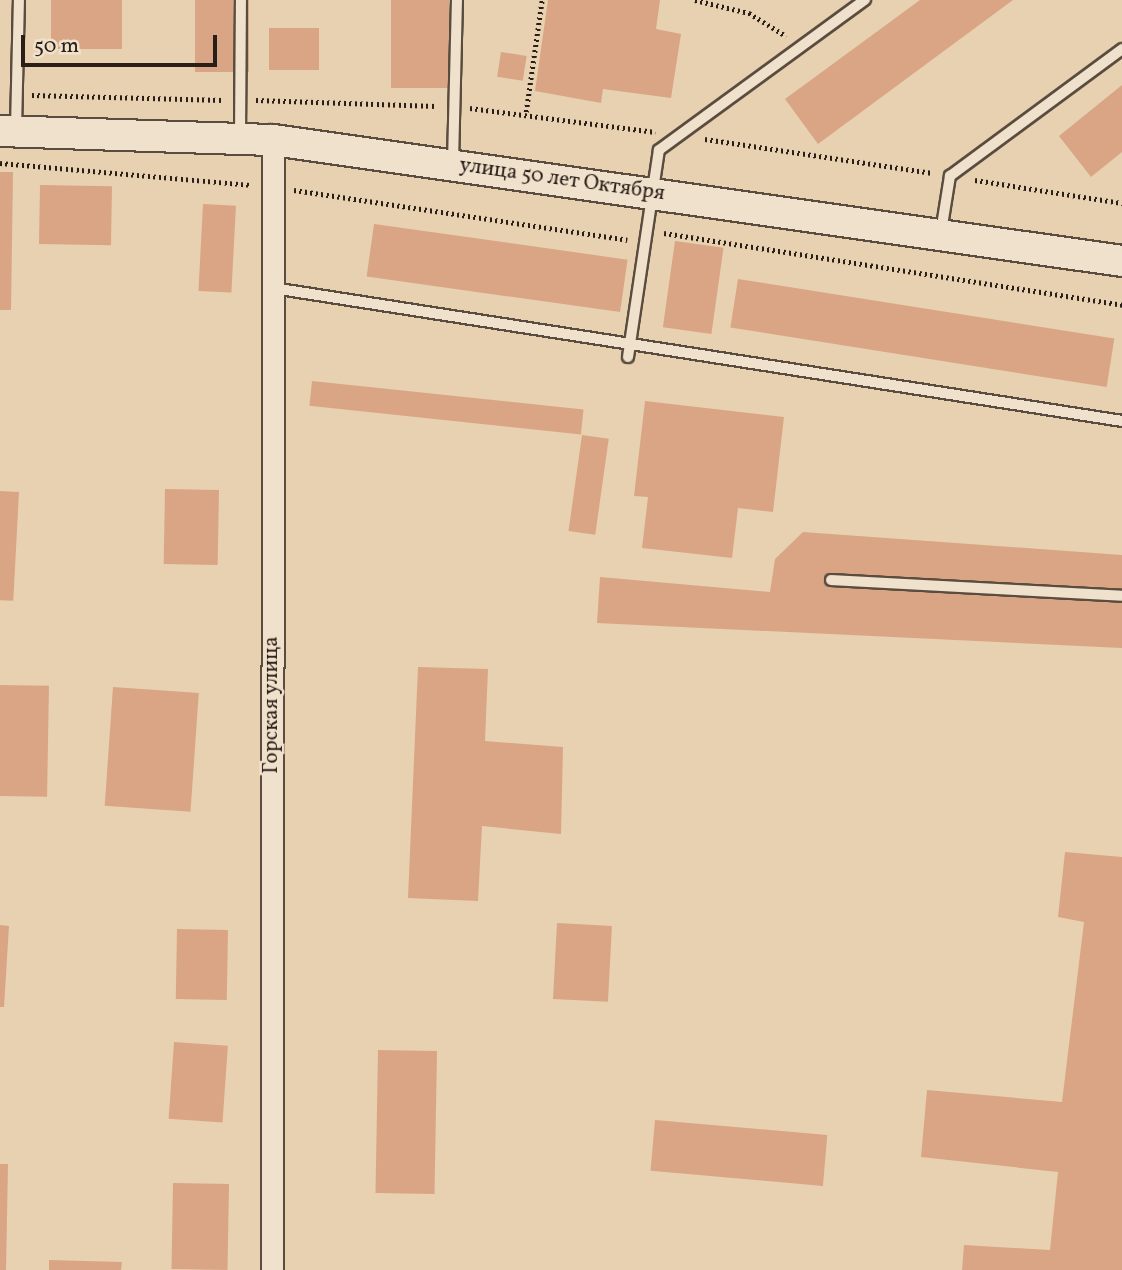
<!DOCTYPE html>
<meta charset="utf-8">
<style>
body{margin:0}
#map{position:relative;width:1122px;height:1270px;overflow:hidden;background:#e8d1b0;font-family:Vollkorn,serif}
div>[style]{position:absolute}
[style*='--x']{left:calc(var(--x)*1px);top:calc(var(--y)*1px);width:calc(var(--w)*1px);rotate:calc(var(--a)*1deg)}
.building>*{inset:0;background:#daa585;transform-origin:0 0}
.path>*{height:4.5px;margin-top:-2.25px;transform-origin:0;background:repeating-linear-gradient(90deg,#2a1f18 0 2px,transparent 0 5.5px)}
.roads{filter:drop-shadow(2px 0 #5a4c3e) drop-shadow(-2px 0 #5a4c3e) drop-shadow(0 2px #5a4c3e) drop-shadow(0 -2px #5a4c3e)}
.service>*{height:10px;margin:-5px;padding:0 5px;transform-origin:5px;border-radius:5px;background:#f0e1cc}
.minor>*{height:21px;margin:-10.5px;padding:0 10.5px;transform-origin:10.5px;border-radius:10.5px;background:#f0e1cc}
.secondary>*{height:30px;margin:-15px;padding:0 15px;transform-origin:15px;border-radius:15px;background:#f0e1cc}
span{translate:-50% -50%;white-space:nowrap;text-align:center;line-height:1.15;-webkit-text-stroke:5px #f0e1cc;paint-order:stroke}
.street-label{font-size:21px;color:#2a1f18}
.scale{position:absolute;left:21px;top:35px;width:196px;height:32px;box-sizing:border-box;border:4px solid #2a1f18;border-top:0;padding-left:9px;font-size:21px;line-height:24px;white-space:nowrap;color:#2a1f18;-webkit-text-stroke:5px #f0e1cc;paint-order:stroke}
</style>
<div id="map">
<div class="building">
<div style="left:51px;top:0;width:71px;height:49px"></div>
<div style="left:195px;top:0;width:54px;height:72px"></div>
<div style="left:391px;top:0;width:58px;height:88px"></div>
<div style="clip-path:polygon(548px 0,660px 0,656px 29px,681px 34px,671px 98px,603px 89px,601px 103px,535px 91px)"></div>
<div style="clip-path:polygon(920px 0,1013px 0,818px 144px,785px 99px)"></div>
<div style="left:269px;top:28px;width:50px;height:42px"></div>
<div style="left:501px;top:52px;width:26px;height:25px;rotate:9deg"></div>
<div style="clip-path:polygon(1122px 85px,1122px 152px,1091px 177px,1059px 136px)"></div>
<div style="clip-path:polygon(0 172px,13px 172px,11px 310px,0 310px)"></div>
<div style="left:40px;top:185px;width:72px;height:59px;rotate:1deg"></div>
<div style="left:203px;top:204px;width:33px;height:87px;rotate:3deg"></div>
<div style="left:374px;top:224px;width:256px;height:53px;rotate:8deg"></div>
<div style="left:675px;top:241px;width:49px;height:87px;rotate:8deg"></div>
<div style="left:738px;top:279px;width:381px;height:49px;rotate:9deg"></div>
<div style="left:312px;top:381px;width:273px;height:25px;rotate:6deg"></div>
<div style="clip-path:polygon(645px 401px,784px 417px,773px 512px,738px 508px,732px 558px,642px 548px,648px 497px,634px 496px)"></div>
<div style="left:582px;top:435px;width:27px;height:97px;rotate:8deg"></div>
<div style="left:165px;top:489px;width:54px;height:75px;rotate:1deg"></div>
<div style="left:0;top:491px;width:19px;height:109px;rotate:3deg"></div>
<div style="clip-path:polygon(803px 532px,1122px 555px,1122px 648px,597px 623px,600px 577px,770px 592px,775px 559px)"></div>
<div style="clip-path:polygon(418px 667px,488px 669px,485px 741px,563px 747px,561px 834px,482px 826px,478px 901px,408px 898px)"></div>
<div style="left:0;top:685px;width:49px;height:111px;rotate:1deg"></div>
<div style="left:113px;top:687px;width:86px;height:119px;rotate:4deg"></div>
<div style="clip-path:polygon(1065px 852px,1122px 857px,1122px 1270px,962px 1270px,964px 1245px,1050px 1250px,1058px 1172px,921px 1157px,927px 1090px,1062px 1102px,1084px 922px,1058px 917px)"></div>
<div style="left:557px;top:923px;width:55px;height:76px;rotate:3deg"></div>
<div style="clip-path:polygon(0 925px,9px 926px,4px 1007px,0 1007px)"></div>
<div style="left:177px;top:929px;width:51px;height:70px;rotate:1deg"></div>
<div style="left:174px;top:1042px;width:54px;height:77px;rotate:4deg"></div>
<div style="left:378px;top:1050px;width:59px;height:143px;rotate:1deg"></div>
<div style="left:655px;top:1120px;width:173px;height:51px;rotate:5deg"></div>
<div style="clip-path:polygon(0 1164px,8px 1164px,6px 1270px,0 1270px)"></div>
<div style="left:229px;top:1184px;width:86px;height:56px;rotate:91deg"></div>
<div style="clip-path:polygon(49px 1260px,122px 1262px,121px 1270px,49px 1270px)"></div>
</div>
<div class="path">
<div style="--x:695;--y:0;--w:56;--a:13.5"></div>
<div style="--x:749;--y:13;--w:44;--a:31.9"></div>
<div style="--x:32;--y:95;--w:191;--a:1.5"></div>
<div style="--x:256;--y:100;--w:180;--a:1.9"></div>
<div style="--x:470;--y:108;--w:187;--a:7.4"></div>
<div style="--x:526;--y:112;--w:113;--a:-81.9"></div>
<div style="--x:705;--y:139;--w:230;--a:8.5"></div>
<div style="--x:0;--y:163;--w:251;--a:5"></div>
<div style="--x:975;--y:180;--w:149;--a:8.9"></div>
<div style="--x:294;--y:190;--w:337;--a:8.5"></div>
<div style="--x:664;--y:233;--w:464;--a:8.9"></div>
</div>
<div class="roads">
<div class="service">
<div style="--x:16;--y:129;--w:129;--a:-88.7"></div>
<div style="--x:240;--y:136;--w:136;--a:-89.6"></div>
<div style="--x:453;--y:162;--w:162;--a:-88.6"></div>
<div style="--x:941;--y:232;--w:57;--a:-80.9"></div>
<div style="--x:950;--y:176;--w:214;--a:-36.4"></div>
<div style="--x:273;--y:288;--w:859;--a:8.9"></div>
<div style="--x:628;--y:357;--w:209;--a:-81.5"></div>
<div style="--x:659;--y:150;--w:255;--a:-36.1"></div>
<div style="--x:831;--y:580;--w:291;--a:3.1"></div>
</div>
<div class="minor">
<div style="--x:272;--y:1270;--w:1130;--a:-89.95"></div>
</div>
<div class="secondary">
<div style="--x:0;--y:131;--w:273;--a:1.9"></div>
<div style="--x:273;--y:140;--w:858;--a:8.11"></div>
</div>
</div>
<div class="street-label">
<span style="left:562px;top:180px;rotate:8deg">улица 50 лет Октября</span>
<span style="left:272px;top:705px;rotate:-90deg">Горская улица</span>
</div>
<div class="scale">50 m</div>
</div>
